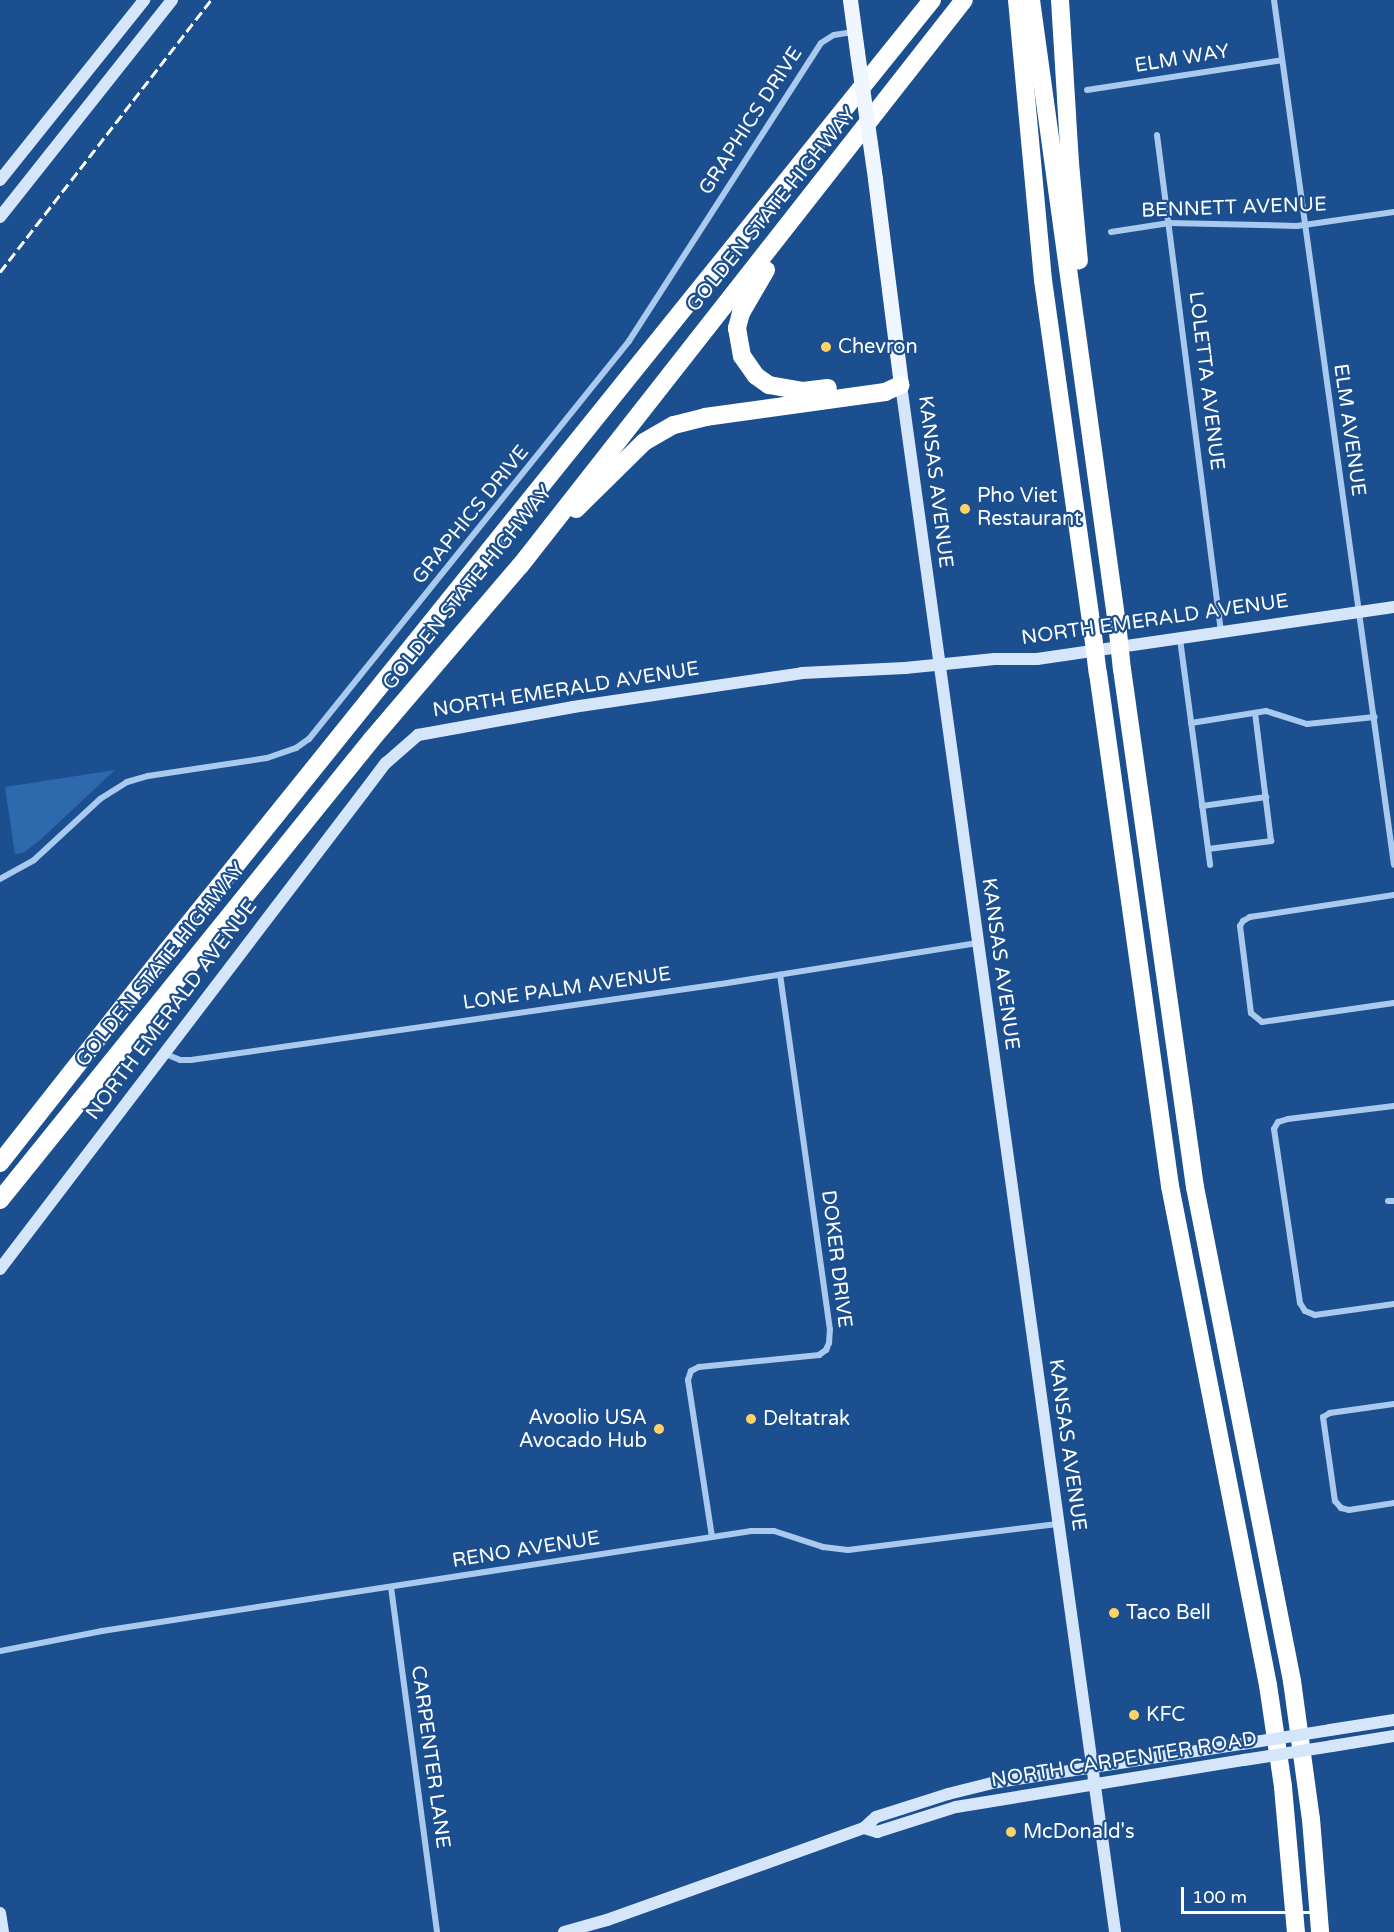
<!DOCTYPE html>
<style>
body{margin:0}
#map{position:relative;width:1394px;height:1932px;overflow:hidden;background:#1b4f8f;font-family:"Varela Round",sans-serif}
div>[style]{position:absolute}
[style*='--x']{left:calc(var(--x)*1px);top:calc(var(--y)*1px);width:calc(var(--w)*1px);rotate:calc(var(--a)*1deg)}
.green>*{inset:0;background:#2e69ad}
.street>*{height:6px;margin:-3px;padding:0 3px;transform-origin:3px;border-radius:3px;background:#a9c9ee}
.secondary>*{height:12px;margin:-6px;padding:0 6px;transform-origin:6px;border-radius:6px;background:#d6e6fa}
.primary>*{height:15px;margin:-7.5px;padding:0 7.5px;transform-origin:7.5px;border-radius:7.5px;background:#f0f6ff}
.highway>*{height:18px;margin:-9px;padding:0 9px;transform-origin:9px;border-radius:9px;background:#fff}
.rail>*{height:3px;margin-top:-1.5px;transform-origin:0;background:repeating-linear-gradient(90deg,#fff 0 10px,transparent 0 14.5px)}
.secondary-bridge>*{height:12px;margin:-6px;padding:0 6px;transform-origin:6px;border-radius:6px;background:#d6e6fa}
.primary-bridge>*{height:15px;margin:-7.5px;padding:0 7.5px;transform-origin:7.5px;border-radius:7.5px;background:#f0f6ff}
.highway-bridge>*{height:18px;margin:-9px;padding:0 9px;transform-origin:9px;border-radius:9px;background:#fff}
.dots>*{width:16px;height:16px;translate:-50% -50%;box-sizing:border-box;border:3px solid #1b4f8f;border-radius:50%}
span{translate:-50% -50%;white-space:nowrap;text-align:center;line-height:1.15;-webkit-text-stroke:4.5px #1b4f8f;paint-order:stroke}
.street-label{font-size:20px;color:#fff}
.poi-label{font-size:20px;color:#fff}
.left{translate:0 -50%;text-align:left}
.right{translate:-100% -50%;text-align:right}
.scale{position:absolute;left:1181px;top:1887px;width:138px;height:27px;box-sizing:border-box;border:3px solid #fff;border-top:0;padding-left:8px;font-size:18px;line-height:21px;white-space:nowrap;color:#fff;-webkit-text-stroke:4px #1b4f8f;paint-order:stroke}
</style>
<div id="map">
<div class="green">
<div style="clip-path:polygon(115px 770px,39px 841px,23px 853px,15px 854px,5px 787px)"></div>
</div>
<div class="street">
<div style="--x:1274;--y:0;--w:873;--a:82.1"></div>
<div style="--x:1087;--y:90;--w:197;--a:-8.7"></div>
<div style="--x:1157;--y:135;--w:501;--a:82.66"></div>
<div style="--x:1111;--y:232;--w:59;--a:-8.8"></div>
<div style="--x:1169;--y:223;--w:128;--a:1.3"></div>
<div style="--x:1297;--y:226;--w:98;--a:-8.2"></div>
<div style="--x:1180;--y:639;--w:228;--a:82.4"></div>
<div style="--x:1191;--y:723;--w:76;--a:-9.1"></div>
<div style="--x:1266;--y:711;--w:43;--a:17.6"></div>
<div style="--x:1307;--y:724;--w:68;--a:-5.9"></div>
<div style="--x:1202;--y:806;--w:65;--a:-8"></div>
<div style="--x:1208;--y:849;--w:64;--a:-7.2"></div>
<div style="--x:1271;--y:841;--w:129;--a:-97.1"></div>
<div style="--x:0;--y:879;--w:39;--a:-29"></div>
<div style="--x:34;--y:860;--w:90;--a:-42.7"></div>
<div style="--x:100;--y:799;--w:32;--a:-32"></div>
<div style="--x:127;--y:782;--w:22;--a:-16"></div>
<div style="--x:148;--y:776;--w:120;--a:-8.6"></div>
<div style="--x:267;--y:758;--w:31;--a:-19"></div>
<div style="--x:296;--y:748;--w:16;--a:-35"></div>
<div style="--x:309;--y:739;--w:511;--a:-51.2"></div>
<div style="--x:629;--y:341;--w:354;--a:-57.2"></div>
<div style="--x:821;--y:43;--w:15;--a:-32"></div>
<div style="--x:834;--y:35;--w:20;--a:-9"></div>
<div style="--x:1394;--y:895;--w:146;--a:171.3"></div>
<div style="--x:1250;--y:917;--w:8;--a:150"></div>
<div style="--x:1243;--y:921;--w:6;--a:121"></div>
<div style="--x:1240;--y:926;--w:88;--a:82.8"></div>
<div style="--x:1251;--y:1013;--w:14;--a:39"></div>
<div style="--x:1262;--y:1022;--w:133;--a:-8.2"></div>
<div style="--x:163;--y:1053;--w:18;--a:22"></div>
<div style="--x:180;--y:1060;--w:11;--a:0"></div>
<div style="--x:191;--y:1060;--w:535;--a:-8.16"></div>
<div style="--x:721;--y:984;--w:258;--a:-9.1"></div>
<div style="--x:1394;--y:1106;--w:107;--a:173"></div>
<div style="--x:1288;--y:1119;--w:10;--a:163"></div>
<div style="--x:1278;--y:1122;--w:8;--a:120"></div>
<div style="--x:1274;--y:1129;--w:176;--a:81.5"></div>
<div style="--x:1300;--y:1303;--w:9;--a:58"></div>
<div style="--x:1305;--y:1311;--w:11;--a:22"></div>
<div style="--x:1315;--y:1315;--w:80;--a:-7.9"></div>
<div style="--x:1388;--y:1201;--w:6;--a:0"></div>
<div style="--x:1394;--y:1404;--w:65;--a:172"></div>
<div style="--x:1330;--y:1413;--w:8;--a:150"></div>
<div style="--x:1323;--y:1417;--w:85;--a:81.9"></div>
<div style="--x:1335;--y:1501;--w:9;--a:49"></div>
<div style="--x:1341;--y:1508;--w:8;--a:14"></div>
<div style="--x:1349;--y:1510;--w:46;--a:-8.8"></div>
<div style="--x:712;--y:1537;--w:159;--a:-98.7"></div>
<div style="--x:688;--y:1380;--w:9;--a:-72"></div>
<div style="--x:691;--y:1371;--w:9;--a:-27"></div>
<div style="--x:699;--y:1367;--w:121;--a:-5.7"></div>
<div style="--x:819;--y:1355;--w:9;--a:-36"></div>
<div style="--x:826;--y:1350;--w:8;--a:-67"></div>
<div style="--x:829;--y:1343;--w:13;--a:-86"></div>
<div style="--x:830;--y:1330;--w:359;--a:-98"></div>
<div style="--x:391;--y:1587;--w:348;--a:82.4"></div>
<div style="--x:0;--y:1651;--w:104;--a:-11.1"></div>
<div style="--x:102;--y:1631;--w:657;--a:-8.76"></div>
<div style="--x:751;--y:1531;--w:23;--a:0"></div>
<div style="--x:774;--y:1531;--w:52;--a:18.1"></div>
<div style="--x:823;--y:1547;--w:25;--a:7"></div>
<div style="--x:848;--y:1550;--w:211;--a:-7.1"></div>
</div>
<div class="secondary">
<div style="--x:0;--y:180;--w:231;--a:-51.3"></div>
<div style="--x:0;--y:217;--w:277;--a:-51.6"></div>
<div style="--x:901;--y:385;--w:1562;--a:82.12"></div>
<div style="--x:0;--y:1269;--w:599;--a:-52.67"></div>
<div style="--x:363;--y:793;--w:38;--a:-53"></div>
<div style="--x:386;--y:763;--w:43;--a:-41.2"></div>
<div style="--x:418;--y:735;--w:158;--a:-10.2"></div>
<div style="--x:573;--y:707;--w:232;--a:-8.4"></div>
<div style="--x:802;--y:673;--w:103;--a:-2.8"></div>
<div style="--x:905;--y:668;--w:90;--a:-5.7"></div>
<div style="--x:995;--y:659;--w:42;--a:0"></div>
<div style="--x:1037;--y:659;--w:361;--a:-8.3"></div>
<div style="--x:1330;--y:1730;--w:65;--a:-8.9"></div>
<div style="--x:1332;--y:1746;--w:63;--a:-9.2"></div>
<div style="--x:864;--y:1828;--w:14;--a:17"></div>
<div style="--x:877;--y:1832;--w:83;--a:-17.6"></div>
<div style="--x:956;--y:1807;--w:292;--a:-9.3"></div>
<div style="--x:0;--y:1913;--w:19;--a:81"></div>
<div style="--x:564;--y:1932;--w:45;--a:-15.6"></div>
<div style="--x:607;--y:1920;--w:273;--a:-19.7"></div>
<div style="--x:864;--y:1828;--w:16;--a:-43"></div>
<div style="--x:876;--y:1817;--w:76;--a:-17.7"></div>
<div style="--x:948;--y:1794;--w:45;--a:-14"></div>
<div style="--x:992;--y:1783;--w:253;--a:-8.9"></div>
</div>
<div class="primary">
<div style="--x:850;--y:0;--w:52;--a:82.3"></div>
<div style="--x:875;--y:179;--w:208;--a:82.8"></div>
</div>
<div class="highway">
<div style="--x:1017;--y:0;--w:281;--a:84.7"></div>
<div style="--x:1043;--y:280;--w:359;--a:82"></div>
<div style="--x:1031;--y:0;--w:638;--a:82.16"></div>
<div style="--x:1060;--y:0;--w:163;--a:86.5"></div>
<div style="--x:1070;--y:163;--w:98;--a:84.8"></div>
<div style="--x:766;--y:270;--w:50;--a:120.2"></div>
<div style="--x:741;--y:313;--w:16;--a:105"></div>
<div style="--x:737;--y:328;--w:28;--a:80"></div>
<div style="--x:742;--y:356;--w:24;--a:55"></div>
<div style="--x:756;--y:376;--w:16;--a:35"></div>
<div style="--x:769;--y:385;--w:35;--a:10"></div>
<div style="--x:803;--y:391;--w:25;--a:-7"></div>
<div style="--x:576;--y:509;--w:95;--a:-44.6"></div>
<div style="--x:644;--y:442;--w:34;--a:-30"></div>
<div style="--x:674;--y:425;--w:32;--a:-14"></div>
<div style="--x:705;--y:417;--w:182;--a:-7.9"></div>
<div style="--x:885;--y:392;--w:17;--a:-24"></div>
<div style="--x:1122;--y:669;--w:523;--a:81.98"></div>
<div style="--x:1195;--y:1187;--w:503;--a:78.89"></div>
<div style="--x:1292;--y:1681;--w:139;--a:82.2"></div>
<div style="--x:1311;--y:1819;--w:113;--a:85.4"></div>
<div style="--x:1098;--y:673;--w:518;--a:82.01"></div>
<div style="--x:1170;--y:1186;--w:509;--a:78.89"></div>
<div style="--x:1268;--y:1685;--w:103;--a:81.6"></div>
<div style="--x:1283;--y:1787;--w:146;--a:84.9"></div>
<div style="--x:0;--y:1163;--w:268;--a:-51.8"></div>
<div style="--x:166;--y:952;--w:1222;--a:-51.18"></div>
<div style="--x:0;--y:1200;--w:592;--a:-51.1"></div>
<div style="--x:372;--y:739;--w:228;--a:-49.5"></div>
<div style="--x:520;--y:566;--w:719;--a:-51.89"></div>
</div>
<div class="rail">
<div style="--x:0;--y:272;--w:344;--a:-52.2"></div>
</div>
<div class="secondary-bridge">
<div style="--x:1242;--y:1744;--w:89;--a:-9"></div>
<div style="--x:1244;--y:1760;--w:89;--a:-9"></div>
</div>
<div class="primary-bridge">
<div style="--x:857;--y:52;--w:128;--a:81.9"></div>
</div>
<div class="highway-bridge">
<div style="--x:1118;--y:632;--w:37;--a:84"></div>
<div style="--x:1093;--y:635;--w:38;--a:83"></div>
</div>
<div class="dots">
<div style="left:826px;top:347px;background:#ffd166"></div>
<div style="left:965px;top:509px;background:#ffd166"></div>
<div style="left:751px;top:1419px;background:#ffd166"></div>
<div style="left:659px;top:1429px;background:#ffd166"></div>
<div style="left:1114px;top:1613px;background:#ffd166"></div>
<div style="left:1134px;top:1715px;background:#ffd166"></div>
<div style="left:1011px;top:1832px;background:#ffd166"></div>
</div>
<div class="street-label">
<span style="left:1182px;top:59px;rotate:-9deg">ELM WAY</span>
<span style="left:751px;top:121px;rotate:-57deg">GRAPHICS DRIVE</span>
<span style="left:1234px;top:208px;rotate:-2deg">BENNETT AVENUE</span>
<span style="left:772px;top:210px;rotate:-51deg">GOLDEN STATE HIGHWAY</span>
<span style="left:1206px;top:381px;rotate:83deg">LOLETTA AVENUE</span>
<span style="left:1349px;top:430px;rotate:82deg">ELM AVENUE</span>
<span style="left:935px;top:482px;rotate:83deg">KANSAS AVENUE</span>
<span style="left:471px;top:515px;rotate:-51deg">GRAPHICS DRIVE</span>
<span style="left:468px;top:588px;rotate:-51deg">GOLDEN STATE HIGHWAY</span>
<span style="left:1155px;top:620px;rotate:-8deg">NORTH EMERALD AVENUE</span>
<span style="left:566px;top:690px;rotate:-9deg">NORTH EMERALD AVENUE</span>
<span style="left:1000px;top:964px;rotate:82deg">KANSAS AVENUE</span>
<span style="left:161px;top:965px;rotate:-51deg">GOLDEN STATE HIGHWAY</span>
<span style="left:567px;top:989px;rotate:-8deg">LONE PALM AVENUE</span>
<span style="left:172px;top:1010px;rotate:-53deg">NORTH EMERALD AVENUE</span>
<span style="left:836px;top:1259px;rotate:83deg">DOKER DRIVE</span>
<span style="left:1067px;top:1445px;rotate:82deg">KANSAS AVENUE</span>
<span style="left:526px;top:1550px;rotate:-9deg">RENO AVENUE</span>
<span style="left:430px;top:1757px;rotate:82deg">CARPENTER LANE</span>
<span style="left:1124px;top:1760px;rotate:-9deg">NORTH CARPENTER ROAD</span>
</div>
<div class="poi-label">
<span class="left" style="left:838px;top:347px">Chevron</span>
<span class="left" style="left:977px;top:508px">Pho Viet<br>Restaurant</span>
<span class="right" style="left:647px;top:1430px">Avoolio USA<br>Avocado Hub</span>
<span class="left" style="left:763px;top:1419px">Deltatrak</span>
<span class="left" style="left:1126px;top:1613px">Taco Bell</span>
<span class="left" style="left:1146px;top:1715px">KFC</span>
<span class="left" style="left:1023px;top:1832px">McDonald's</span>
</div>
<div class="scale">100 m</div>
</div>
